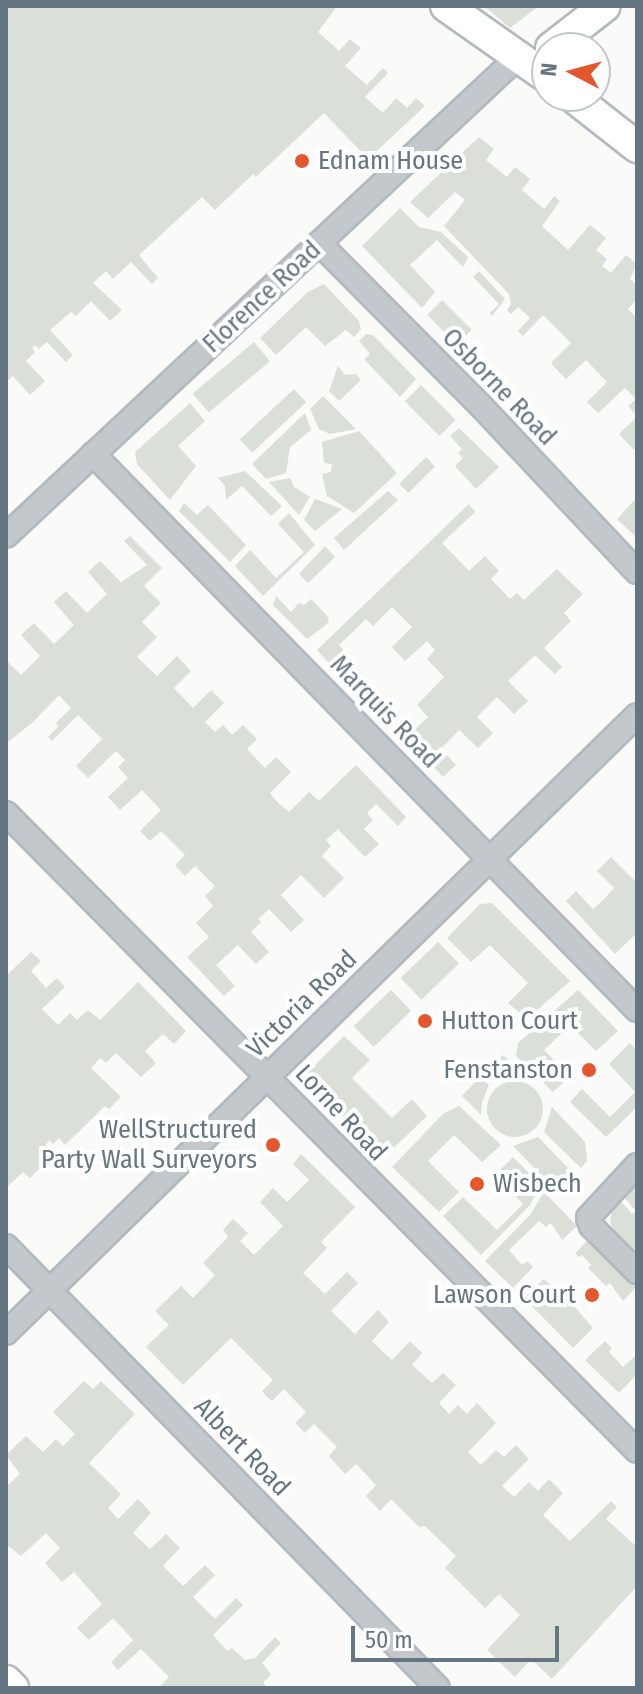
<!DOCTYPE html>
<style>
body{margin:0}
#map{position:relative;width:643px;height:1694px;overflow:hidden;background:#fafaf8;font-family:"Fira Sans Condensed",sans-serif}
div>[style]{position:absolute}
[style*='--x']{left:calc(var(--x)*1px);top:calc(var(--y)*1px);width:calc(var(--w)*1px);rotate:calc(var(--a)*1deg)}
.green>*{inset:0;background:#dadfd7;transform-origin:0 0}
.round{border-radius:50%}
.roads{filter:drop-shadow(2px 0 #b3babf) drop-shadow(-2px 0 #b3babf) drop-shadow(0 2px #b3babf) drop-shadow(0 -2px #b3babf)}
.street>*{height:22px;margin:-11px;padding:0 11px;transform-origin:11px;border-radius:11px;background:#c3c8cc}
.secondary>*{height:30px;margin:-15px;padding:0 15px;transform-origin:15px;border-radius:15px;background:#fff}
.dots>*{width:22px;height:22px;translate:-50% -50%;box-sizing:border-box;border:4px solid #fff;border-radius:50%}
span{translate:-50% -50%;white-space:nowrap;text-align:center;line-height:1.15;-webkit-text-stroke:8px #fff;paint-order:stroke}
.poi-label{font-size:26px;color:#657683}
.left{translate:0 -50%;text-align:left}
.right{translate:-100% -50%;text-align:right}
.street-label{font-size:26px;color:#657683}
.frame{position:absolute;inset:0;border:8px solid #657683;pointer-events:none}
.north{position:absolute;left:531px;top:32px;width:80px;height:80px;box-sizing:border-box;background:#fff;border:2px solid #c1c8cd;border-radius:50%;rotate:276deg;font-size:22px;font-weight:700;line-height:32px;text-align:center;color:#657683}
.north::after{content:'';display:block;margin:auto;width:28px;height:36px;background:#e4572e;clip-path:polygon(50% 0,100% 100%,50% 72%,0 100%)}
.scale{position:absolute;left:351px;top:1626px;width:208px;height:36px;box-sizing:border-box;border:4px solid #657683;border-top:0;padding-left:10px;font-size:24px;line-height:28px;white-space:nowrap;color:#657683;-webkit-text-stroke:6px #fff;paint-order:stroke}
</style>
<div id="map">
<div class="green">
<div style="clip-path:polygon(6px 6px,337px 6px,318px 32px,339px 51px,350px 39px,361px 48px,345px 66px,367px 85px,383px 68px,388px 73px,365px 97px,383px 113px,396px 98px,407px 108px,416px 98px,425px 106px,368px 159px,324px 113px,256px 177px,253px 174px,215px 210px,202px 197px,139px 255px,158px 278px,152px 284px,131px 262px,113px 279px,106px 271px,93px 283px,122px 310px,110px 321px,91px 301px,76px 316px,71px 312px,50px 330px,73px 355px,66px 362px,47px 342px,39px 349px,35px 345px,32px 348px,35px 352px,26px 361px,45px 381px,30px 395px,13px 376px,6px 382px)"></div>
<div style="clip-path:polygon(484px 6px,539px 6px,510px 28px)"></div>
<div style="clip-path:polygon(479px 137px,494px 149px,486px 160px,507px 177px,515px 167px,524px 174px,530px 179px,522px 190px,544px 209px,554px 196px,560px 201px,542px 226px,568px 250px,590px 225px,606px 238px,596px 250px,607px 259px,602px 266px,611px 273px,626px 255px,637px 264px,630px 279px,637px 285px,637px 299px,628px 309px,637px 318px,637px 416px,628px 406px,636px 399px,625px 388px,598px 413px,587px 402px,607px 382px,586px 360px,566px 379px,558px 371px,551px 363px,571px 343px,543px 315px,523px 336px,518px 331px,530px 318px,518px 307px,511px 314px,507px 310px,511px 304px,509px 294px,444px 226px,465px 200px,455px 192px,428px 218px,410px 202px)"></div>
<div style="clip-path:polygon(400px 208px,419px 227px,441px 232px,468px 257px,463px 267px,437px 240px,410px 265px,435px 292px,422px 308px,362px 246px)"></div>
<div style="clip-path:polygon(479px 271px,505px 299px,492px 316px,490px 313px,499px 304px,473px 277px)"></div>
<div style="clip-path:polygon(324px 284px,359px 321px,361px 329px,354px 337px,346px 330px,325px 346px,306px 327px,276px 355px,260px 338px,308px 292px)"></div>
<div style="left:442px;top:300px;width:42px;height:21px;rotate:45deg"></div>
<div style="clip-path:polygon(366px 334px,373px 335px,416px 379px,400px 397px,364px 359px,370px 354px,359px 341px)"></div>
<div style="left:254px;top:342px;width:25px;height:80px;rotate:50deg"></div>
<div style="clip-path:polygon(338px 366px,345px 375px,356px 374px,361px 380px,339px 401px,329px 391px)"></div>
<div style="left:421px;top:385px;width:49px;height:23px;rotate:45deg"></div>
<div style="left:294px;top:389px;width:18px;height:74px;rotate:47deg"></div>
<div style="clip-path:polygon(323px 396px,356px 429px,330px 434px,319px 429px,310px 409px)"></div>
<div style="clip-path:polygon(190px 403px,205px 421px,178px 446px,196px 466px,170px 500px,137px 464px,135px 452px)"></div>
<div style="clip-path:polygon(305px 413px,311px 430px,290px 447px,286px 473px,266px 479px,252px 464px)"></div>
<div style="clip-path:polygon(637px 417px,637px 447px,634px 450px,619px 434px)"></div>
<div style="clip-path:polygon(459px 428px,499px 467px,476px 489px,455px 466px,463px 458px,458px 453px,462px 449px,450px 436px)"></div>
<div style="clip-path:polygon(359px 431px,397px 473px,354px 513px,327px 496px,322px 474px,331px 472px,332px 464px,324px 463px,322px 442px)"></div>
<div style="left:426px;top:457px;width:13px;height:38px;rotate:45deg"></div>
<div style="clip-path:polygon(245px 471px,282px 506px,271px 516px,242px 486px,226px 500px,225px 486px,218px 478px)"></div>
<div style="clip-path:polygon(290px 478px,294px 487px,310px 497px,299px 515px,269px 482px)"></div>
<div style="clip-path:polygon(388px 491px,398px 500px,344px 550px,334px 538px)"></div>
<div style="clip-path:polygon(637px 497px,637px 538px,617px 519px)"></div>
<div style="clip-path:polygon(315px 499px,342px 509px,315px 531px,304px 520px)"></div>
<div style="clip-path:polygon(184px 503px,197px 515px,208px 505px,246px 545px,230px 562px,179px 511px)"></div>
<div style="clip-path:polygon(469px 504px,475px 512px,442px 543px,469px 571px,485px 556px,499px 571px,491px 579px,510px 599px,517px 593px,524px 600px,557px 569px,583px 594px,564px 613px,571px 621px,544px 648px,562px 667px,555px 674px,535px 655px,508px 681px,528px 701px,514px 714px,497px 697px,477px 717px,493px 733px,478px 748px,459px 730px,441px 749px,456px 765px,443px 777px,406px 738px,428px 717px,417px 705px,444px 677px,427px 659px,435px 650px,427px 641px,405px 661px,392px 647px,412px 627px,392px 607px,373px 626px,366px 619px,339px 645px,352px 660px,337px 672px,317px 650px)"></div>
<div style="clip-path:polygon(289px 513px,315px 545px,263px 596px,235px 566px,250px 550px,276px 578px,304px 552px,278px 524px)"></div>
<div style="clip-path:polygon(130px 536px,162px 568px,144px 586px,161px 603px,142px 622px,157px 637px,137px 657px,157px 676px,177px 656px,191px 671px,174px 688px,193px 708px,211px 690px,224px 703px,205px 722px,215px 732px,223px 725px,232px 735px,243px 725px,257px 739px,247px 749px,265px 768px,276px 757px,291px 772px,270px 793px,278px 803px,289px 812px,309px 792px,319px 801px,356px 765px,406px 817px,398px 826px,376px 804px,367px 813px,373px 820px,364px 829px,379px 844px,365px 857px,338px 829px,326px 840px,331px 846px,322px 856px,344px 878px,324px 898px,301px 875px,281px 895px,304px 920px,291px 932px,269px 909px,258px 919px,261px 922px,251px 932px,269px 952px,256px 964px,238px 945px,216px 965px,235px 986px,224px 996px,187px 957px,209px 937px,196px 923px,213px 906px,205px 896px,215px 886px,195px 866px,185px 876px,175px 865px,185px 855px,161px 831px,150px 841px,140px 831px,161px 810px,142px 790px,120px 810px,108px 797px,128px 778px,118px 767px,125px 760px,116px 751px,88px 778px,76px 766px,102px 739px,78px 715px,52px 741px,48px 737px,58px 727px,56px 723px,71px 708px,59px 695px,33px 722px,8px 742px,6px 740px,6px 660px,21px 675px,40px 656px,21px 635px,34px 623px,54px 644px,74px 625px,54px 602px,66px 591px,87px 613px,107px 594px,88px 572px,100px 561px,121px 582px,147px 565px,124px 541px)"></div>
<div style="clip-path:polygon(325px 546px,335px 557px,308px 583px,299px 574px)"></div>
<div style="clip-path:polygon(276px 596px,291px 612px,299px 603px,304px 605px,311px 599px,329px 618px,327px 624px,307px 639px,273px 605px)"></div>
<div style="clip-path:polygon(611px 857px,637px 883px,637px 933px,615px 954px,566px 901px,576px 891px,593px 909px,604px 899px,614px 888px,597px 871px)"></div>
<div style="clip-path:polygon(492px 903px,570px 981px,527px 1019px,508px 1003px,528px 983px,490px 945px,471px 962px,447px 938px,480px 904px)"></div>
<div style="left:438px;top:942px;width:30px;height:52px;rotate:46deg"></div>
<div style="clip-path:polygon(31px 952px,41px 961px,31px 971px,46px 988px,57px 978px,65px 987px,42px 1009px,58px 1025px,70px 1013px,77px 1020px,88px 1010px,100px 1020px,138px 982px,186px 1031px,174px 1044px,163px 1034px,145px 1051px,156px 1063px,141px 1077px,116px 1053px,106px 1063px,100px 1058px,91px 1068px,121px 1097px,109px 1109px,105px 1106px,65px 1145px,59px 1138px,53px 1144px,49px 1140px,40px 1154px,47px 1161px,30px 1178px,23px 1172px,6px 1188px,6px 976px)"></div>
<div style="left:391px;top:990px;width:29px;height:52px;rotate:46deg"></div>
<div style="clip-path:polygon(578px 990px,618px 1031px,596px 1051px,570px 1025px,544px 1050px,570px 1076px,553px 1092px,516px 1056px,518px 1043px)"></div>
<div style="clip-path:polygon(344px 1036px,370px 1060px,352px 1078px,392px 1118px,412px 1099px,427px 1116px,383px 1158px,307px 1079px,307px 1073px)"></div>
<div style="clip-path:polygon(630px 1043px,637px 1051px,637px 1107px,606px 1137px,570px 1102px,582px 1089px,610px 1117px,635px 1092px,609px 1064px)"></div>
<div style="clip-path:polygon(503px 1055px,521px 1072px,494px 1080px,486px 1073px)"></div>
<div style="clip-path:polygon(480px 1077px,489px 1085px,482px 1102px,481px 1115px,462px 1096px)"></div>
<div class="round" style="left:487px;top:1081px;width:56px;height:56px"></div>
<div style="clip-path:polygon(459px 1106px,501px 1145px,482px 1162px,454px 1135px,428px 1161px,459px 1192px,439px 1212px,392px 1167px,444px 1113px)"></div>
<div style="clip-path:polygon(552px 1107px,585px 1142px,587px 1161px,581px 1168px,544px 1132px)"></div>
<div style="clip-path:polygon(538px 1137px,574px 1174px,558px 1179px,541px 1175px,513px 1146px)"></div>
<div style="clip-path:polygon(301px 1154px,355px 1207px,321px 1242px,327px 1248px,303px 1273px,325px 1294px,347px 1272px,358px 1283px,331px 1311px,355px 1334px,378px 1310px,389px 1322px,372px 1341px,382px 1351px,392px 1360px,410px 1341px,422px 1353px,412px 1365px,432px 1383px,443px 1373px,456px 1385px,439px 1403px,449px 1414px,458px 1405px,467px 1414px,477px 1403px,496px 1423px,468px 1452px,481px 1465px,496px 1450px,504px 1457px,516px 1445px,529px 1459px,502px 1486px,514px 1497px,529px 1482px,538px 1491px,549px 1479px,563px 1493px,543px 1515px,570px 1541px,611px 1501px,617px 1507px,606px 1519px,637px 1547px,637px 1586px,552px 1679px,531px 1659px,515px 1677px,487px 1650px,520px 1615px,499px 1594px,485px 1608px,445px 1568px,456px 1556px,425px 1526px,419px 1527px,391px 1499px,380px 1511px,366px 1496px,376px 1485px,356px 1464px,345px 1474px,329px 1456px,337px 1447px,314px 1424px,305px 1433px,295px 1423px,306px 1412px,284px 1389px,272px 1401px,266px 1396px,262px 1391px,273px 1380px,231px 1338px,183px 1385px,146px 1347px,169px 1325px,155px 1311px,181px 1286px,193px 1298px,215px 1275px,203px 1263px,228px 1237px,223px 1230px,233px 1219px,248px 1233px,240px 1241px,254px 1255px,283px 1226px,260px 1202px,273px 1188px,287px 1202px,309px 1180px,293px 1164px)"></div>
<div style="clip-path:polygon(513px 1157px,537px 1181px,536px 1193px,530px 1205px,481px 1255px,443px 1216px,463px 1197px,497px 1230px,523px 1204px,495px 1175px)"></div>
<div style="clip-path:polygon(637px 1187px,637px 1256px,613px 1230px,610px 1222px,613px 1204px,619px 1199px,632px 1214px,636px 1211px,622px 1195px)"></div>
<div style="clip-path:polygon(544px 1192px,577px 1226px,562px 1240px,551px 1223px,546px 1227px,539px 1221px,509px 1250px,522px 1265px,527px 1261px,533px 1267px,513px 1288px,485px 1261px,530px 1215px)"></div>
<div style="clip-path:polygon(590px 1238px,637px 1286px,623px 1301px,610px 1283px,606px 1286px,588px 1268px,591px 1265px,582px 1255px,579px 1257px,575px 1253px)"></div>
<div style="clip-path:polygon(544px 1279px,560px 1295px,563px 1293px,593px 1328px,573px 1348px,524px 1298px)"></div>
<div style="clip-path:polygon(605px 1341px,612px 1348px,609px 1352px,623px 1367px,637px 1354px,637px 1374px,619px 1393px,585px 1360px)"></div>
<div style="clip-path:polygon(84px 1381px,93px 1389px,101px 1381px,135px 1414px,89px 1463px,121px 1494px,108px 1508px,118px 1519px,138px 1499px,146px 1507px,151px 1513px,133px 1533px,150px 1549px,166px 1534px,180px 1548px,163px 1566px,183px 1586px,205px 1565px,215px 1575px,193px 1597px,215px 1619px,236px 1598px,243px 1605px,213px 1635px,227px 1651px,232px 1648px,245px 1660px,255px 1658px,275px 1637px,281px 1643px,262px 1663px,271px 1674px,263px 1683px,267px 1688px,158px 1688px,169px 1677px,141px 1649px,118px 1670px,111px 1662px,133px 1640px,113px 1618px,89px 1640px,77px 1628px,102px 1604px,74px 1572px,62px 1582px,45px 1563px,60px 1548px,46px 1533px,21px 1556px,6px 1544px,6px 1487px,20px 1474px,6px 1455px,26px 1436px,43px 1452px,56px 1439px,63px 1446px,75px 1434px,53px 1412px)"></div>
</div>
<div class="roads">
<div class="street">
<div style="--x:319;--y:243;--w:228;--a:45.2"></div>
<div style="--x:480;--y:405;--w:229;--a:46.8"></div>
<div style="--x:93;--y:454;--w:778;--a:45.63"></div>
<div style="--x:6;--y:536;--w:701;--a:-43.09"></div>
<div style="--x:6;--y:813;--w:897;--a:45.32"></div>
<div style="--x:637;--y:1165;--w:72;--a:132.8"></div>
<div style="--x:588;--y:1218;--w:9;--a:69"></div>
<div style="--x:591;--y:1226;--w:65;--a:45"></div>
<div style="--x:6;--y:1246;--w:618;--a:45.66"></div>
<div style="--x:6;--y:1333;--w:883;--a:-44.4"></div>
</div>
<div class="secondary">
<div style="--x:446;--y:6;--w:123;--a:35.1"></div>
<div style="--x:551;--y:48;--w:68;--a:-37.9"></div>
<div style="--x:572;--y:96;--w:83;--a:38.1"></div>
<div style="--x:6;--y:1681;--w:10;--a:45"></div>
</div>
</div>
<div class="dots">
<div style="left:302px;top:161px;background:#e4572e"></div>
<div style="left:425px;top:1021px;background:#e4572e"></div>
<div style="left:589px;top:1070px;background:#e4572e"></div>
<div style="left:273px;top:1145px;background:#e4572e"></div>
<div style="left:477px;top:1184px;background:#e4572e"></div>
<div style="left:592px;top:1295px;background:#e4572e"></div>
</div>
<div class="poi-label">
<span class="left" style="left:318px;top:161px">Ednam House</span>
<span class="left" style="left:441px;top:1021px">Hutton Court</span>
<span class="right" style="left:573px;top:1070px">Fenstanston</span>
<span class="right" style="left:257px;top:1145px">WellStructured<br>Party Wall Surveyors</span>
<span class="left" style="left:493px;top:1184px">Wisbech</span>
<span class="right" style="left:576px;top:1295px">Lawson Court</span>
</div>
<div class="street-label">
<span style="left:262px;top:297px;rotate:-43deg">Florence Road</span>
<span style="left:499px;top:387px;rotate:46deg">Osborne Road</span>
<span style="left:385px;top:712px;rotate:46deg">Marquis Road</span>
<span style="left:302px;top:1004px;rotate:-44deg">Victoria Road</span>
<span style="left:341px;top:1113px;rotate:47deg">Lorne Road</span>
<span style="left:242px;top:1447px;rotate:46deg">Albert Road</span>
</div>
<div class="frame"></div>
<div class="north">N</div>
<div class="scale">50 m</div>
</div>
